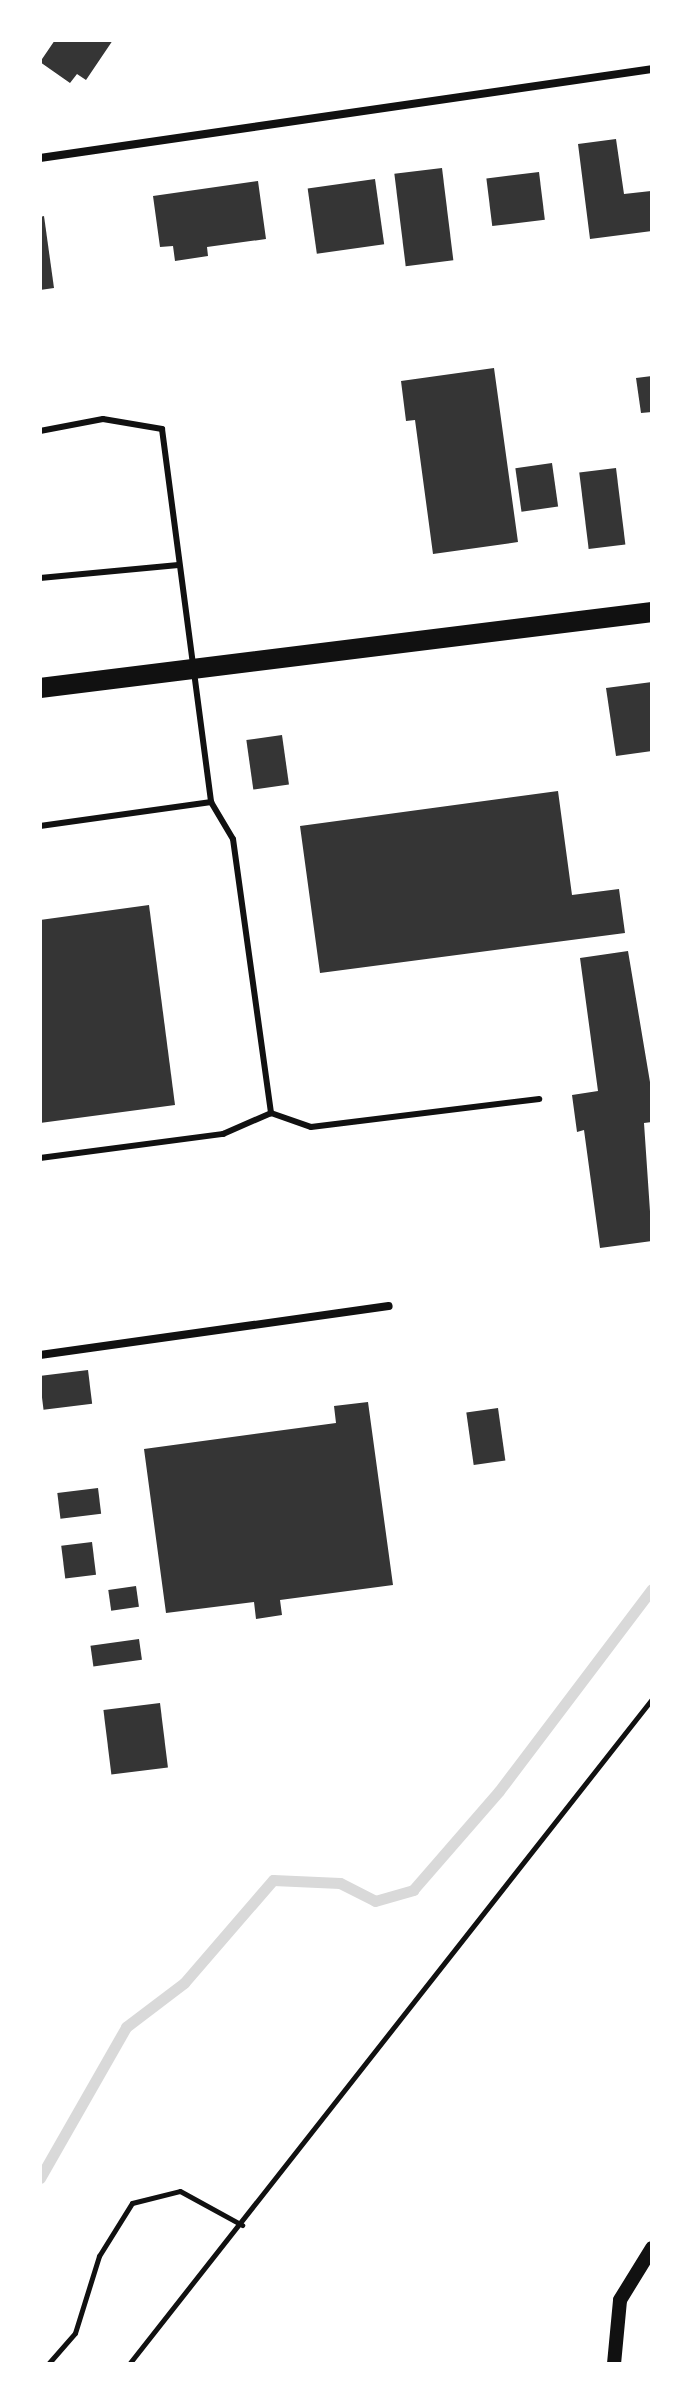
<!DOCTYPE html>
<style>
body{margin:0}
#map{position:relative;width:692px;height:2404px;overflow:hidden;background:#fff;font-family:"PT Sans",sans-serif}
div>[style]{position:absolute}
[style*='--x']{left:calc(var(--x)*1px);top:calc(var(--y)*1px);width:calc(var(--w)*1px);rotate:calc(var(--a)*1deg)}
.stream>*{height:11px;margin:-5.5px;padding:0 5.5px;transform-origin:5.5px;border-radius:5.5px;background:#d9d9d9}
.building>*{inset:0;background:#353535;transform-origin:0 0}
.path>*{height:5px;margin:-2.5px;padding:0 2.5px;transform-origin:2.5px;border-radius:2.5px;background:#111}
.service>*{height:6px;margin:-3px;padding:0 3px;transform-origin:3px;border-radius:3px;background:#111}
.minor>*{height:8px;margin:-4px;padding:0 4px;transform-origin:4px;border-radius:4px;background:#111}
.tertiary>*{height:14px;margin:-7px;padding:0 7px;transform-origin:7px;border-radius:7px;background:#111}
.primary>*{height:20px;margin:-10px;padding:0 10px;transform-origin:10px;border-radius:10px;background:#111}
span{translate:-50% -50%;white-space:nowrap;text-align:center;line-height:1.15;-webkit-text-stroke:6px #fff;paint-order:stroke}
.frame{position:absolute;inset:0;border:42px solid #fff;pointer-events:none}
</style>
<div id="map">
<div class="stream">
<div style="--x:40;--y:2178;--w:174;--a:-60.3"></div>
<div style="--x:126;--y:2027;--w:73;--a:-37.2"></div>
<div style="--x:184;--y:1983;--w:136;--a:-49.2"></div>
<div style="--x:273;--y:1880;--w:67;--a:2.6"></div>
<div style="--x:340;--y:1883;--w:39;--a:27"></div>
<div style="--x:375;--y:1901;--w:40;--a:-16"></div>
<div style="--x:413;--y:1890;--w:131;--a:-49"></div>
<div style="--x:499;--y:1791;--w:253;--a:-52.9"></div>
</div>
<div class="building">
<div style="clip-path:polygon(55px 40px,113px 40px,86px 80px,77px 74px,70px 83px,40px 62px)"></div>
<div style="clip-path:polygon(616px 139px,624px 194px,651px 191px,652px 231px,590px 239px,578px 144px)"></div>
<div style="left:442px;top:168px;width:93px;height:48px;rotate:83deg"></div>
<div style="left:539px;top:172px;width:48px;height:53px;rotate:83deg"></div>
<div style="left:375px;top:179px;width:66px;height:68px;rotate:82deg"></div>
<div style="clip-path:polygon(258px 181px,266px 239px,207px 247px,208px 256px,175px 261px,173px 246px,160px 247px,153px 196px)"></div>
<div style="clip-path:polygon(44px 216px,54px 288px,40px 290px,40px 217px)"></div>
<div style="clip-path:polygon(494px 368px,518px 542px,433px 554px,415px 420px,406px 421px,401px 381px)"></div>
<div style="clip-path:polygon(652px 376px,652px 412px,641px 413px,636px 378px)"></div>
<div style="left:552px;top:463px;width:44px;height:37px;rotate:82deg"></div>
<div style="left:616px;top:468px;width:77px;height:37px;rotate:83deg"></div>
<div style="clip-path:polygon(652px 682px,652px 751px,616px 756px,606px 688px)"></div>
<div style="left:282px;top:735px;width:50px;height:36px;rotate:82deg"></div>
<div style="clip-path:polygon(558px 791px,572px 895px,619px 889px,625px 933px,320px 973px,300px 826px)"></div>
<div style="clip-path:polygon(149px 905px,175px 1105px,40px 1123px,40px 920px)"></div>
<div style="clip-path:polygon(628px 951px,652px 1094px,652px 1122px,644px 1123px,652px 1241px,600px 1248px,584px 1130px,577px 1132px,572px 1095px,598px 1091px,580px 958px)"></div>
<div style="left:88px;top:1370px;width:34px;height:49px;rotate:83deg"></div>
<div style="clip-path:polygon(368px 1402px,393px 1585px,280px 1600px,282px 1615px,256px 1619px,254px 1602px,166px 1613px,144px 1449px,336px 1423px,334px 1406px)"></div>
<div style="left:498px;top:1408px;width:53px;height:32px;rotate:82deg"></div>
<div style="left:98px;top:1488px;width:26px;height:41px;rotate:83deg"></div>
<div style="left:92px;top:1542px;width:33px;height:31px;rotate:83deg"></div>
<div style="left:136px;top:1586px;width:21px;height:28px;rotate:82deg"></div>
<div style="left:139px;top:1639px;width:21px;height:49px;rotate:82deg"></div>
<div style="left:160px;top:1703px;width:65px;height:57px;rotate:83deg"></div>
</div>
<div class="path">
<div style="--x:48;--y:2364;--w:41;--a:-48.9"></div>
<div style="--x:75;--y:2333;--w:81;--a:-72.7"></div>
<div style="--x:99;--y:2256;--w:62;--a:-58.1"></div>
<div style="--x:132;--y:2203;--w:49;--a:-14"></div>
<div style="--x:180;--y:2191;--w:71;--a:28.7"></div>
<div style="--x:129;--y:2364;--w:846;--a:-51.82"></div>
</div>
<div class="service">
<div style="--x:40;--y:431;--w:64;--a:-10.8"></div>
<div style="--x:103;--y:419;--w:60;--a:9.6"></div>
<div style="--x:162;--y:429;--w:376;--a:82.5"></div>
<div style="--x:211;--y:802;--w:43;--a:59.3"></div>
<div style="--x:233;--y:839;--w:277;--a:82.1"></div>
<div style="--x:40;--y:578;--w:139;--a:-5.4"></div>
<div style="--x:40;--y:826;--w:173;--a:-8"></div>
<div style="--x:40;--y:1158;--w:185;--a:-7.5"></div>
<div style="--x:223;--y:1134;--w:52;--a:-23.6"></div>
<div style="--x:271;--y:1113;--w:42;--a:19.3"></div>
<div style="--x:311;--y:1127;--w:230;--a:-7"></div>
</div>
<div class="minor">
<div style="--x:40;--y:158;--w:618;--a:-8.27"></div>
<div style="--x:40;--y:1355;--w:352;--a:-8"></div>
</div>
<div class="tertiary">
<div style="--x:614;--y:2364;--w:64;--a:-84.6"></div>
<div style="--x:620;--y:2300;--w:61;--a:-58.4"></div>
</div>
<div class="primary">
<div style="--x:40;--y:688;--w:617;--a:-7.08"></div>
</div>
<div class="frame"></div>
</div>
